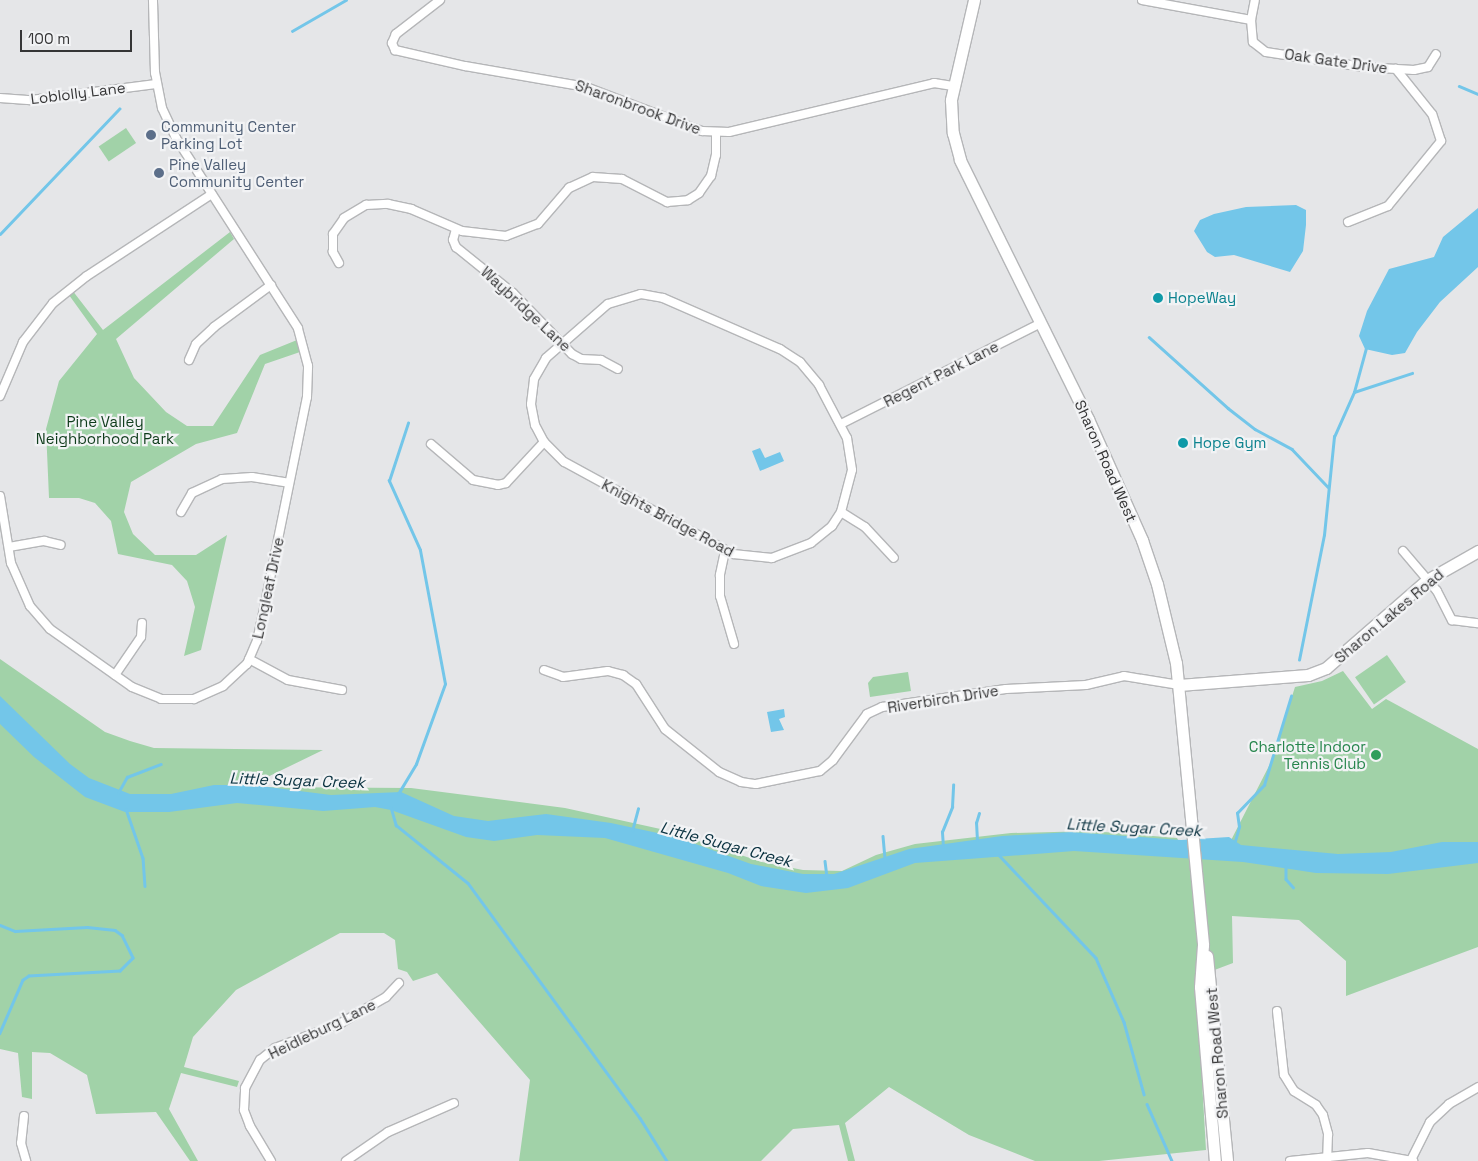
<!DOCTYPE html>
<style>
body{margin:0}
#map{position:relative;width:1478px;height:1161px;overflow:hidden;background:#e5e6e8;font-family:"Space Grotesk",sans-serif}
div>[style]{position:absolute}
[style*='--x']{left:calc(var(--x)*1px);top:calc(var(--y)*1px);width:calc(var(--w)*1px);rotate:calc(var(--a)*1deg)}
.green>*{inset:0;background:#a1d2a8;transform-origin:0 0}
.water>*{inset:0;background:#73c6e9}
.stream>*{height:2.5px;margin:-1.25px;padding:0 1.25px;transform-origin:1.25px;border-radius:1.25px;background:#73c6e9}
.roads{filter:drop-shadow(1px 0 #b5b6b8) drop-shadow(-1px 0 #b5b6b8) drop-shadow(0 1px #b5b6b8) drop-shadow(0 -1px #b5b6b8)}
.street>*{height:8px;margin:-4px;padding:0 4px;transform-origin:4px;border-radius:4px;background:#fff}
.secondary>*{height:11px;margin:-5.5px;padding:0 5.5px;transform-origin:5.5px;border-radius:5.5px;background:#fff}
.dots>*{width:14px;height:14px;translate:-50% -50%;box-sizing:border-box;border:2px solid #f2f3f5;border-radius:50%}
span{translate:-50% -50%;white-space:nowrap;text-align:center;line-height:1.15;-webkit-text-stroke:4.5px #f2f3f5;paint-order:stroke}
.street-label{font-size:15px;color:#353536}
.service-label{font-size:15px;color:#4e5e75}
.left{translate:0 -50%;text-align:left}
.culture-label{font-size:15px;color:#0d838f}
.park-label{font-size:15px;color:#0f3c1b}
.leisure-label{font-size:15px;color:#27864d}
.right{translate:-100% -50%;text-align:right}
.water-label{font-size:16px;color:#09313f;font-style:italic}
.scale{position:absolute;left:20px;top:30px;width:112px;height:22px;box-sizing:border-box;border:2px solid #353536;border-top:0;padding-left:6px;font-size:15px;line-height:18px;white-space:nowrap;color:#353536;-webkit-text-stroke:4px #f2f3f5;paint-order:stroke}
</style>
<div id="map">
<div class="green">
<div style="left:126px;top:128px;width:18px;height:33px;rotate:56deg"></div>
<div style="clip-path:polygon(230px 232px,234px 239px,116px 339px,134px 378px,166px 412px,187px 426px,213px 426px,260px 355px,297px 340px,300px 352px,265px 364px,237px 433px,196px 444px,131px 482px,124px 512px,133px 534px,155px 555px,196px 555px,227px 535px,201px 650px,184px 656px,195px 607px,187px 581px,172px 565px,118px 554px,111px 521px,95px 503px,79px 498px,49px 498px,46px 429px,59px 381px,97px 334px,69px 295px,72px 290px,103px 330px)"></div>
<div style="left:1387px;top:655px;width:33px;height:39px;rotate:55deg"></div>
<div style="clip-path:polygon(0 659px,105px 732px,130px 741px,154px 748px,323px 750px,247px 787px,411px 788px,565px 808px,665px 830px,762px 862px,803px 870px,842px 871px,876px 855px,915px 844px,1011px 833px,1092px 831px,1177px 838px,1183px 849px,1225px 852px,1271px 762px,1295px 687px,1322px 681px,1343px 671px,1372px 709px,1386px 699px,1478px 749px,1478px 947px,1346px 996px,1346px 961px,1299px 920px,1232px 916px,1233px 963px,1196px 977px,1206px 1150px,1099px 1161px,1035px 1161px,969px 1135px,889px 1087px,845px 1123px,855px 1161px,848px 1161px,839px 1125px,793px 1129px,761px 1161px,519px 1161px,530px 1080px,437px 973px,413px 981px,407px 972px,398px 969px,395px 940px,384px 933px,340px 933px,236px 990px,193px 1037px,184px 1067px,239px 1081px,237px 1087px,181px 1073px,169px 1109px,198px 1161px,190px 1161px,156px 1112px,96px 1114px,87px 1075px,50px 1053px,32px 1052px,32px 1099px,22px 1097px,18px 1053px,0 1049px)"></div>
<div style="clip-path:polygon(908px 672px,911px 691px,870px 697px,868px 683px,873px 677px)"></div>
</div>
<div class="water">
<div style="clip-path:polygon(1296px 205px,1306px 210px,1306px 225px,1303px 251px,1290px 272px,1234px 255px,1215px 257px,1207px 252px,1194px 231px,1200px 220px,1214px 214px,1246px 207px)"></div>
<div style="clip-path:polygon(1478px 208px,1478px 267px,1440px 302px,1417px 332px,1405px 353px,1392px 355px,1365px 349px,1359px 336px,1367px 311px,1389px 269px,1434px 257px,1443px 237px)"></div>
<div style="clip-path:polygon(760px 448px,765px 458px,780px 452px,784px 461px,760px 471px,752px 451px)"></div>
<div style="clip-path:polygon(0 696px,70px 764px,89px 778px,130px 794px,171px 794px,214px 785px,252px 785px,331px 795px,401px 792px,454px 816px,488px 821px,546px 814px,611px 823px,676px 837px,751px 864px,803px 874px,834px 874px,909px 849px,1002px 836px,1071px 832px,1181px 840px,1229px 837px,1241px 845px,1338px 854px,1391px 852px,1442px 842px,1478px 842px,1478px 863px,1388px 874px,1316px 873px,1243px 862px,1074px 851px,915px 863px,848px 888px,806px 893px,761px 886px,728px 873px,605px 838px,537px 835px,494px 841px,466px 837px,391px 810px,375px 807px,323px 811px,237px 803px,169px 812px,125px 812px,85px 797px,34px 757px,0 724px)"></div>
<div style="clip-path:polygon(784px 709px,785px 717px,779px 719px,784px 730px,771px 732px,767px 712px)"></div>
</div>
<div class="stream">
<div style="--x:292;--y:31;--w:62;--a:-29.9"></div>
<div style="--x:1459;--y:86;--w:21;--a:23"></div>
<div style="--x:0;--y:234;--w:173;--a:-46.4"></div>
<div style="--x:1149;--y:337;--w:106;--a:41.9"></div>
<div style="--x:1228;--y:408;--w:34;--a:38"></div>
<div style="--x:1255;--y:429;--w:42;--a:28.4"></div>
<div style="--x:1292;--y:449;--w:52;--a:46.5"></div>
<div style="--x:1354;--y:392;--w:61;--a:-18.1"></div>
<div style="--x:1299;--y:660;--w:127;--a:-78.7"></div>
<div style="--x:1324;--y:535;--w:99;--a:-84.2"></div>
<div style="--x:1334;--y:437;--w:49;--a:-66"></div>
<div style="--x:1354;--y:392;--w:46;--a:-74.7"></div>
<div style="--x:118;--y:793;--w:18;--a:-61"></div>
<div style="--x:127;--y:777;--w:36;--a:-21"></div>
<div style="--x:398;--y:794;--w:35;--a:-59"></div>
<div style="--x:416;--y:764;--w:85;--a:-70.1"></div>
<div style="--x:445;--y:684;--w:136;--a:-100.6"></div>
<div style="--x:420;--y:550;--w:76;--a:-114.2"></div>
<div style="--x:389;--y:481;--w:61;--a:-71.9"></div>
<div style="--x:391;--y:807;--w:19;--a:74"></div>
<div style="--x:396;--y:825;--w:92;--a:38.9"></div>
<div style="--x:468;--y:883;--w:291;--a:53.8"></div>
<div style="--x:640;--y:1118;--w:51;--a:57.9"></div>
<div style="--x:126;--y:809;--w:52;--a:70.9"></div>
<div style="--x:143;--y:858;--w:28;--a:86"></div>
<div style="--x:632;--y:831;--w:23;--a:-75"></div>
<div style="--x:883;--y:836;--w:21;--a:85"></div>
<div style="--x:977;--y:841;--w:18;--a:-93"></div>
<div style="--x:976;--y:823;--w:10;--a:-73"></div>
<div style="--x:1235;--y:841;--w:15;--a:-74"></div>
<div style="--x:1239;--y:827;--w:14;--a:-98"></div>
<div style="--x:1237;--y:813;--w:39;--a:-46"></div>
<div style="--x:1264;--y:785;--w:93;--a:-73.1"></div>
<div style="--x:943;--y:847;--w:15;--a:-94"></div>
<div style="--x:942;--y:832;--w:27;--a:-68"></div>
<div style="--x:952;--y:807;--w:22;--a:-87"></div>
<div style="--x:999;--y:855;--w:141;--a:46.7"></div>
<div style="--x:1096;--y:958;--w:70;--a:66.4"></div>
<div style="--x:1124;--y:1022;--w:75;--a:74.5"></div>
<div style="--x:825;--y:861;--w:16;--a:83"></div>
<div style="--x:1286;--y:866;--w:13;--a:90"></div>
<div style="--x:1286;--y:879;--w:11;--a:49"></div>
<div style="--x:0;--y:925;--w:16;--a:22"></div>
<div style="--x:15;--y:931;--w:72;--a:-3.2"></div>
<div style="--x:87;--y:927;--w:28;--a:6"></div>
<div style="--x:115;--y:930;--w:9;--a:36"></div>
<div style="--x:122;--y:935;--w:25;--a:64"></div>
<div style="--x:133;--y:958;--w:18;--a:135"></div>
<div style="--x:120;--y:971;--w:91;--a:176.9"></div>
<div style="--x:29;--y:976;--w:7;--a:146"></div>
<div style="--x:23;--y:980;--w:58;--a:113.5"></div>
<div style="--x:1147;--y:1104;--w:62;--a:66.3"></div>
</div>
<div class="roads">
<div class="street">
<div style="--x:440;--y:0;--w:56;--a:142.3"></div>
<div style="--x:396;--y:34;--w:10;--a:114"></div>
<div style="--x:392;--y:43;--w:8;--a:67"></div>
<div style="--x:395;--y:50;--w:72;--a:12.9"></div>
<div style="--x:465;--y:66;--w:123;--a:9.8"></div>
<div style="--x:586;--y:87;--w:124;--a:20.8"></div>
<div style="--x:702;--y:131;--w:27;--a:2"></div>
<div style="--x:729;--y:132;--w:211;--a:-13.4"></div>
<div style="--x:934;--y:83;--w:19;--a:9"></div>
<div style="--x:1142;--y:0;--w:111;--a:10.4"></div>
<div style="--x:1251;--y:20;--w:20;--a:-79"></div>
<div style="--x:1251;--y:20;--w:22;--a:85"></div>
<div style="--x:1253;--y:42;--w:16;--a:38"></div>
<div style="--x:1266;--y:52;--w:98;--a:8.8"></div>
<div style="--x:1363;--y:67;--w:51;--a:3.4"></div>
<div style="--x:1414;--y:70;--w:14;--a:-12"></div>
<div style="--x:1428;--y:67;--w:15;--a:-58"></div>
<div style="--x:0;--y:98;--w:31;--a:4"></div>
<div style="--x:31;--y:100;--w:126;--a:-7.3"></div>
<div style="--x:1348;--y:222;--w:43;--a:-21.8"></div>
<div style="--x:1388;--y:206;--w:84;--a:-50.8"></div>
<div style="--x:1441;--y:141;--w:28;--a:-108"></div>
<div style="--x:1432;--y:114;--w:58;--a:-128.7"></div>
<div style="--x:456;--y:229;--w:11;--a:105"></div>
<div style="--x:453;--y:240;--w:8;--a:67"></div>
<div style="--x:456;--y:247;--w:73;--a:38.9"></div>
<div style="--x:513;--y:293;--w:85;--a:46"></div>
<div style="--x:572;--y:354;--w:10;--a:29"></div>
<div style="--x:581;--y:359;--w:20;--a:3"></div>
<div style="--x:601;--y:360;--w:19;--a:28"></div>
<div style="--x:339;--y:263;--w:13;--a:-119"></div>
<div style="--x:333;--y:252;--w:18;--a:-90"></div>
<div style="--x:333;--y:234;--w:19;--a:-55"></div>
<div style="--x:344;--y:218;--w:26;--a:-31"></div>
<div style="--x:366;--y:205;--w:22;--a:-3"></div>
<div style="--x:388;--y:204;--w:24;--a:12"></div>
<div style="--x:411;--y:209;--w:56;--a:23.3"></div>
<div style="--x:462;--y:231;--w:44;--a:6.5"></div>
<div style="--x:506;--y:236;--w:34;--a:-21"></div>
<div style="--x:538;--y:224;--w:48;--a:-49.3"></div>
<div style="--x:569;--y:188;--w:26;--a:-25"></div>
<div style="--x:593;--y:177;--w:29;--a:4"></div>
<div style="--x:622;--y:179;--w:51;--a:27.1"></div>
<div style="--x:667;--y:202;--w:21;--a:-5"></div>
<div style="--x:688;--y:200;--w:13;--a:-32"></div>
<div style="--x:699;--y:193;--w:21;--a:-55"></div>
<div style="--x:711;--y:176;--w:22;--a:-77"></div>
<div style="--x:716;--y:155;--w:22;--a:-90"></div>
<div style="--x:641;--y:294;--w:22;--a:10"></div>
<div style="--x:663;--y:298;--w:128;--a:23.6"></div>
<div style="--x:780;--y:349;--w:24;--a:33"></div>
<div style="--x:800;--y:362;--w:30;--a:50"></div>
<div style="--x:819;--y:385;--w:60;--a:62.2"></div>
<div style="--x:847;--y:438;--w:32;--a:81"></div>
<div style="--x:852;--y:470;--w:43;--a:104.7"></div>
<div style="--x:841;--y:512;--w:17;--a:123"></div>
<div style="--x:832;--y:526;--w:27;--a:141"></div>
<div style="--x:811;--y:543;--w:42;--a:159"></div>
<div style="--x:772;--y:558;--w:39;--a:-174"></div>
<div style="--x:733;--y:554;--w:192;--a:-151.4"></div>
<div style="--x:564;--y:462;--w:28;--a:-135"></div>
<div style="--x:544;--y:442;--w:19;--a:-118"></div>
<div style="--x:535;--y:425;--w:21;--a:-101"></div>
<div style="--x:531;--y:404;--w:25;--a:-83"></div>
<div style="--x:534;--y:379;--w:24;--a:-60"></div>
<div style="--x:546;--y:358;--w:82;--a:-41.1"></div>
<div style="--x:608;--y:304;--w:34;--a:-17"></div>
<div style="--x:189;--y:360;--w:17;--a:-66"></div>
<div style="--x:196;--y:344;--w:25;--a:-43"></div>
<div style="--x:214;--y:327;--w:71;--a:-36.4"></div>
<div style="--x:0;--y:396;--w:59;--a:-66.9"></div>
<div style="--x:23;--y:342;--w:49;--a:-52.4"></div>
<div style="--x:53;--y:303;--w:43;--a:-38.5"></div>
<div style="--x:87;--y:276;--w:149;--a:-33.3"></div>
<div style="--x:841;--y:424;--w:224;--a:-26.8"></div>
<div style="--x:431;--y:444;--w:55;--a:40.6"></div>
<div style="--x:473;--y:480;--w:25;--a:11"></div>
<div style="--x:498;--y:485;--w:8;--a:-14"></div>
<div style="--x:506;--y:483;--w:56;--a:-47.2"></div>
<div style="--x:0;--y:496;--w:68;--a:80.7"></div>
<div style="--x:11;--y:563;--w:47;--a:66.2"></div>
<div style="--x:30;--y:606;--w:30;--a:49"></div>
<div style="--x:50;--y:629;--w:100;--a:35.3"></div>
<div style="--x:132;--y:687;--w:31;--a:22"></div>
<div style="--x:161;--y:699;--w:33;--a:0"></div>
<div style="--x:194;--y:699;--w:32;--a:-24"></div>
<div style="--x:223;--y:686;--w:33;--a:-43"></div>
<div style="--x:247;--y:664;--w:25;--a:-67"></div>
<div style="--x:257;--y:641;--w:24;--a:-78"></div>
<div style="--x:262;--y:618;--w:226;--a:-78.5"></div>
<div style="--x:307;--y:397;--w:31;--a:-88"></div>
<div style="--x:308;--y:366;--w:39;--a:-105"></div>
<div style="--x:298;--y:328;--w:226;--a:-122.7"></div>
<div style="--x:176;--y:138;--w:33;--a:-115"></div>
<div style="--x:162;--y:108;--w:36;--a:-101"></div>
<div style="--x:155;--y:73;--w:73;--a:-91.6"></div>
<div style="--x:181;--y:512;--w:22;--a:-60"></div>
<div style="--x:192;--y:493;--w:33;--a:-25"></div>
<div style="--x:222;--y:479;--w:30;--a:-4"></div>
<div style="--x:252;--y:477;--w:37;--a:9"></div>
<div style="--x:841;--y:512;--w:28;--a:32"></div>
<div style="--x:865;--y:527;--w:42;--a:46.9"></div>
<div style="--x:9;--y:547;--w:36;--a:-10"></div>
<div style="--x:44;--y:541;--w:17;--a:13"></div>
<div style="--x:725;--y:551;--w:25;--a:102"></div>
<div style="--x:720;--y:575;--w:21;--a:90"></div>
<div style="--x:720;--y:596;--w:50;--a:73.7"></div>
<div style="--x:1403;--y:551;--w:52;--a:49.6"></div>
<div style="--x:1437;--y:591;--w:33;--a:63"></div>
<div style="--x:1452;--y:620;--w:26;--a:7"></div>
<div style="--x:249;--y:659;--w:44;--a:28.3"></div>
<div style="--x:288;--y:680;--w:55;--a:10.5"></div>
<div style="--x:544;--y:670;--w:20;--a:20"></div>
<div style="--x:563;--y:677;--w:45;--a:-7.6"></div>
<div style="--x:608;--y:671;--w:16;--a:15"></div>
<div style="--x:623;--y:675;--w:16;--a:35"></div>
<div style="--x:636;--y:684;--w:54;--a:57.2"></div>
<div style="--x:665;--y:729;--w:69;--a:38.5"></div>
<div style="--x:719;--y:772;--w:24;--a:24"></div>
<div style="--x:741;--y:782;--w:15;--a:8"></div>
<div style="--x:756;--y:784;--w:65;--a:-11.5"></div>
<div style="--x:820;--y:771;--w:17;--a:-40"></div>
<div style="--x:833;--y:760;--w:57;--a:-53.5"></div>
<div style="--x:867;--y:714;--w:17;--a:-25"></div>
<div style="--x:882;--y:707;--w:125;--a:-8.3"></div>
<div style="--x:1006;--y:689;--w:80;--a:-2.9"></div>
<div style="--x:1086;--y:685;--w:39;--a:-13"></div>
<div style="--x:1124;--y:676;--w:56;--a:9.3"></div>
<div style="--x:115;--y:675;--w:46;--a:-55.6"></div>
<div style="--x:141;--y:637;--w:14;--a:-86"></div>
<div style="--x:1277;--y:1011;--w:64;--a:83.8"></div>
<div style="--x:1284;--y:1075;--w:19;--a:58"></div>
<div style="--x:1294;--y:1091;--w:26;--a:32"></div>
<div style="--x:1316;--y:1105;--w:12;--a:55"></div>
<div style="--x:1323;--y:1115;--w:20;--a:75"></div>
<div style="--x:1328;--y:1134;--w:27;--a:92"></div>
<div style="--x:24;--y:1116;--w:27;--a:96"></div>
<div style="--x:21;--y:1143;--w:19;--a:74"></div>
<div style="--x:1411;--y:1160;--w:42;--a:-63.4"></div>
<div style="--x:1430;--y:1122;--w:26;--a:-43"></div>
<div style="--x:1449;--y:1104;--w:34;--a:-30"></div>
<div style="--x:271;--y:1161;--w:41;--a:-121"></div>
<div style="--x:250;--y:1126;--w:17;--a:-111"></div>
<div style="--x:244;--y:1110;--w:22;--a:-87"></div>
<div style="--x:245;--y:1088;--w:32;--a:-62"></div>
<div style="--x:260;--y:1060;--w:19;--a:-39"></div>
<div style="--x:275;--y:1048;--w:71;--a:-20.7"></div>
<div style="--x:341;--y:1023;--w:52;--a:-30"></div>
<div style="--x:386;--y:997;--w:19;--a:-47"></div>
<div style="--x:346;--y:1161;--w:51;--a:-34.6"></div>
<div style="--x:388;--y:1132;--w:72;--a:-23.7"></div>
<div style="--x:1290;--y:1161;--w:78;--a:-5.9"></div>
<div style="--x:1368;--y:1153;--w:46;--a:10.1"></div>
</div>
<div class="secondary">
<div style="--x:974;--y:0;--w:103;--a:103"></div>
<div style="--x:951;--y:100;--w:33;--a:87"></div>
<div style="--x:953;--y:133;--w:28;--a:75"></div>
<div style="--x:960;--y:160;--w:289;--a:63.7"></div>
<div style="--x:1088;--y:419;--w:133;--a:65.9"></div>
<div style="--x:1142;--y:540;--w:46;--a:71.2"></div>
<div style="--x:1157;--y:584;--w:81;--a:76.5"></div>
<div style="--x:1176;--y:663;--w:283;--a:84.5"></div>
<div style="--x:1203;--y:945;--w:42;--a:94.1"></div>
<div style="--x:1200;--y:987;--w:175;--a:85.1"></div>
<div style="--x:1179;--y:685;--w:129;--a:-4.4"></div>
<div style="--x:1308;--y:675;--w:19;--a:-21"></div>
<div style="--x:1326;--y:668;--w:134;--a:-41.1"></div>
<div style="--x:1427;--y:580;--w:59;--a:-29.6"></div>
<div style="--x:1207;--y:956;--w:206;--a:84.4"></div>
</div>
</div>
<div class="dots">
<div style="left:151px;top:135px;background:#5c6f8a"></div>
<div style="left:159px;top:173px;background:#5c6f8a"></div>
<div style="left:1158px;top:298px;background:#0f9aa8"></div>
<div style="left:1183px;top:443px;background:#0f9aa8"></div>
<div style="left:1376px;top:755px;background:#2e9e5b"></div>
</div>
<div class="street-label">
<span style="left:1336px;top:61px;rotate:8deg">Oak Gate Drive</span>
<span style="left:78px;top:93px;rotate:-7deg">Loblolly Lane</span>
<span style="left:638px;top:107px;rotate:20deg">Sharonbrook Drive</span>
<span style="left:526px;top:309px;rotate:43deg">Waybridge Lane</span>
<span style="left:941px;top:374px;rotate:-27deg">Regent Park Lane</span>
<span style="left:1106px;top:461px;rotate:66deg">Sharon Road West</span>
<span style="left:668px;top:518px;rotate:28deg">Knights Bridge Road</span>
<span style="left:268px;top:588px;rotate:-78deg">Longleaf Drive</span>
<span style="left:1389px;top:616px;rotate:-40deg">Sharon Lakes Road</span>
<span style="left:943px;top:699px;rotate:-9deg">Riverbirch Drive</span>
<span style="left:322px;top:1029px;rotate:-26deg">Heidleburg Lane</span>
<span style="left:1217px;top:1053px;rotate:-95deg">Sharon Road West</span>
</div>
<div class="service-label">
<span class="left" style="left:161px;top:135px">Community Center<br>Parking Lot</span>
<span class="left" style="left:169px;top:173px">Pine Valley<br>Community Center</span>
</div>
<div class="culture-label">
<span class="left" style="left:1168px;top:298px">HopeWay</span>
<span class="left" style="left:1193px;top:443px">Hope Gym</span>
</div>
<div class="park-label">
<span style="left:105px;top:430px">Pine Valley<br>Neighborhood Park</span>
</div>
<div class="leisure-label">
<span class="right" style="left:1366px;top:755px">Charlotte Indoor<br>Tennis Club</span>
</div>
<div class="water-label">
<span style="left:297px;top:781px;rotate:2deg">Little Sugar Creek</span>
<span style="left:1134px;top:828px;rotate:3deg">Little Sugar Creek</span>
<span style="left:726px;top:845px;rotate:15deg">Little Sugar Creek</span>
</div>
<div class="scale">100 m</div>
</div>
